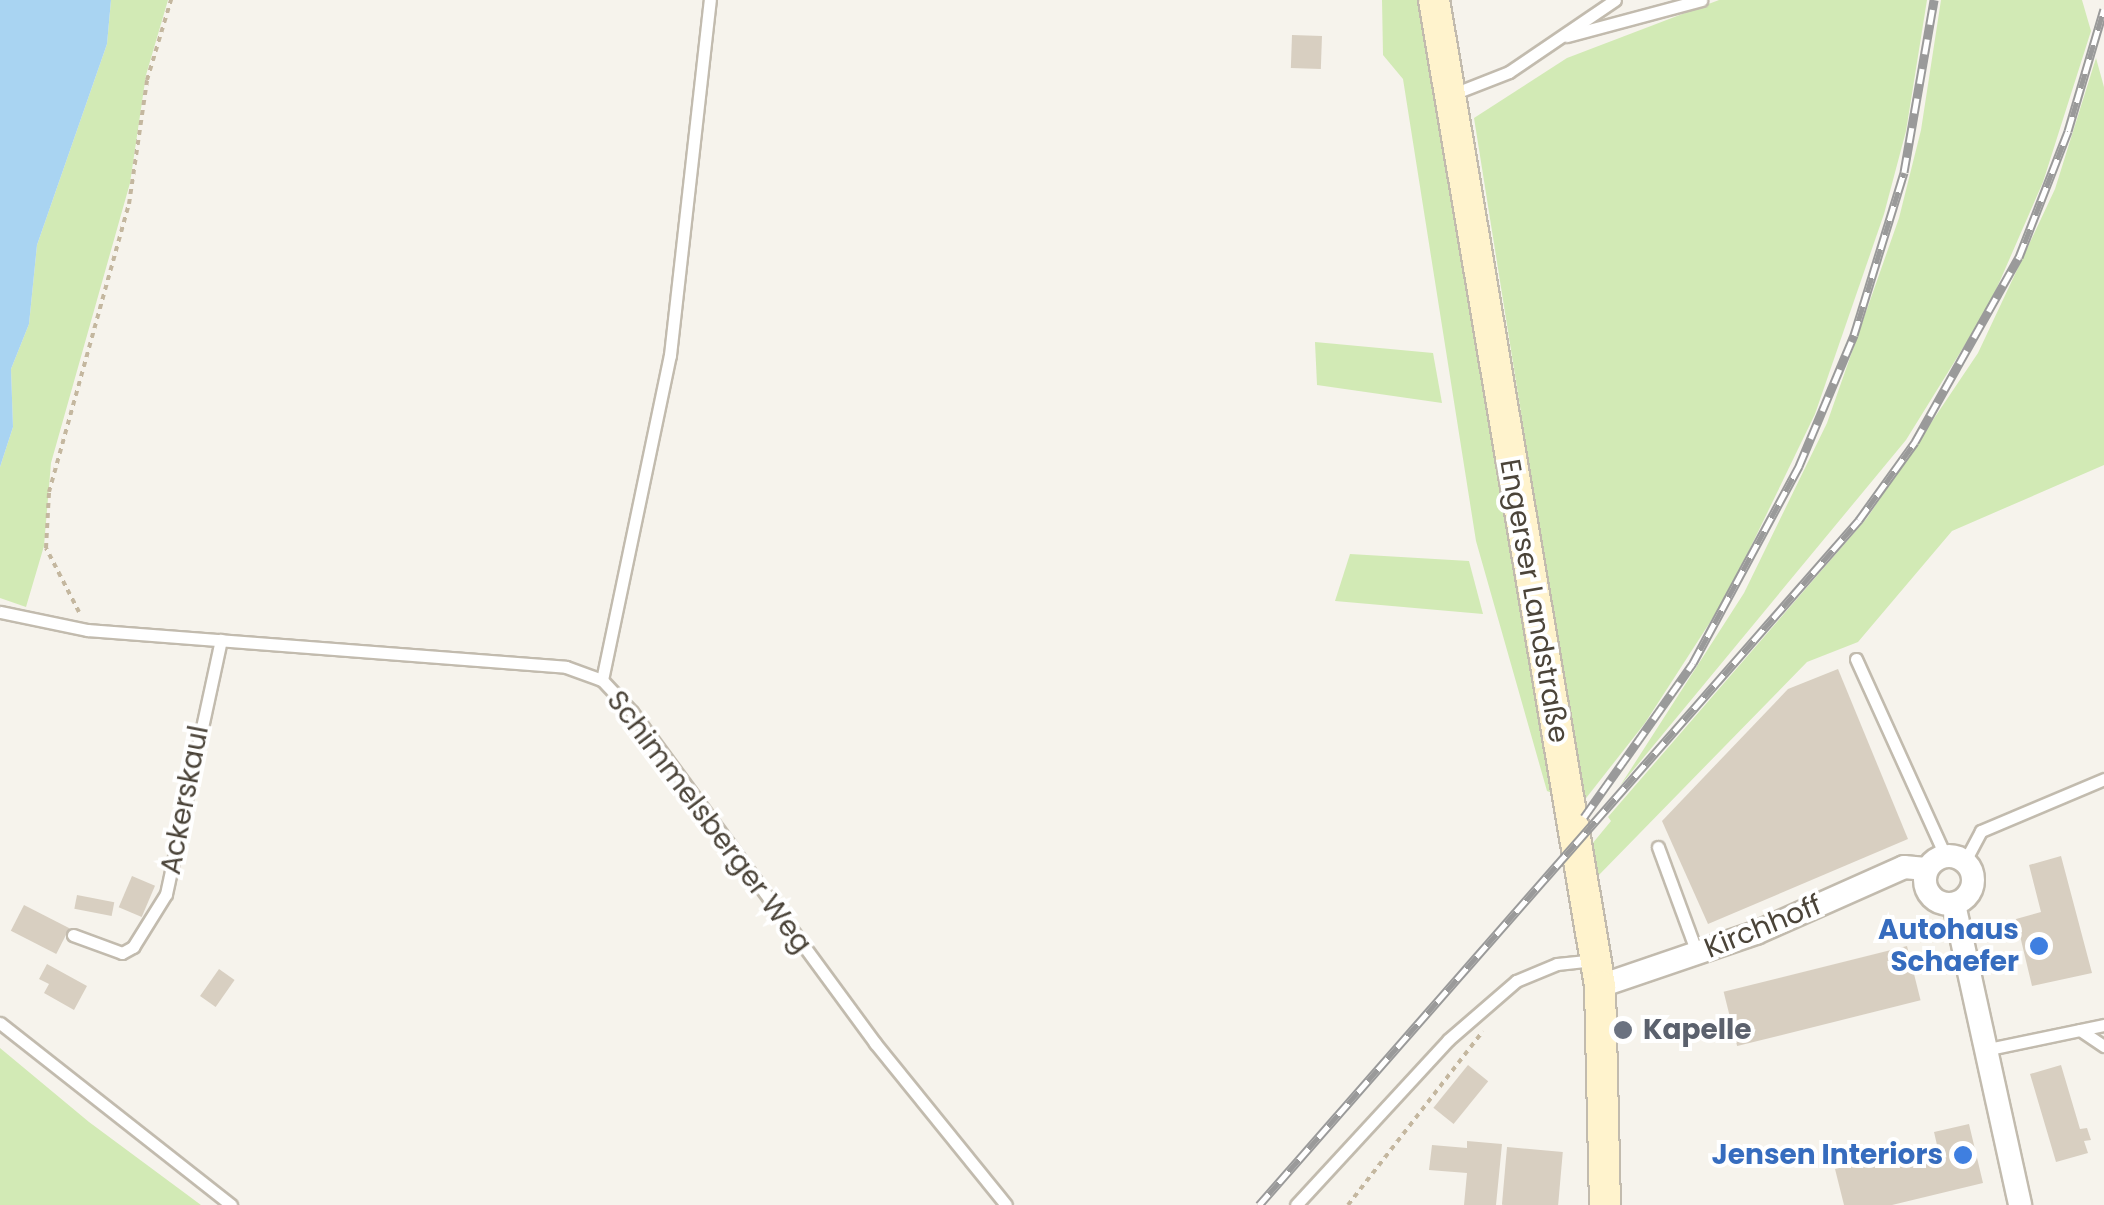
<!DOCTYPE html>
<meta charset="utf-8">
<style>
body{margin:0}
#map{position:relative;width:2104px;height:1205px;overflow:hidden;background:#f6f3ec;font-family:Poppins,sans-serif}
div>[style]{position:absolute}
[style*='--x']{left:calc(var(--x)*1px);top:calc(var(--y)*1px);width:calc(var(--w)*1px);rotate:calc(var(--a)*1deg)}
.green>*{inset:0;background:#d2eab5}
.water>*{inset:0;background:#a9d4f2}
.building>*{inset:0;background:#d8cfc1;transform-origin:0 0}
.path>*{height:4px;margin-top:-2px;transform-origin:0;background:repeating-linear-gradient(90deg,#c4b79f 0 5px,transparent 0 10px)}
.roads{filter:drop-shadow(2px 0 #c2bbae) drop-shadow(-2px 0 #c2bbae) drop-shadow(0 2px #c2bbae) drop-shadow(0 -2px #c2bbae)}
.service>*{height:11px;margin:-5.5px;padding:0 5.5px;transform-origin:5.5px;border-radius:5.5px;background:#fff}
.minor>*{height:22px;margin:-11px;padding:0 11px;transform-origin:11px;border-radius:11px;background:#fff}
.minor>.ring{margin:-11px;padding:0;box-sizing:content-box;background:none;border:22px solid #fff;border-radius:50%}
.secondary>*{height:30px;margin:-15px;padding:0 15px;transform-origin:15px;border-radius:15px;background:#fff3cd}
.rail>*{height:9px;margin-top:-4.5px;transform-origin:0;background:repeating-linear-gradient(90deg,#fff 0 15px,#9a9a9a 0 30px);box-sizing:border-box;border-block:2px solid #9a9a9a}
.dots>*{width:28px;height:28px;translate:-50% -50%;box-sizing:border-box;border:5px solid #fff;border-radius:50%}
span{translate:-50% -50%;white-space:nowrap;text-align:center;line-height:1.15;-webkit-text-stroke:8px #fff;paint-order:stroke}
.street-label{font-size:28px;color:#4b4439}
.shop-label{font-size:28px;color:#366cbe;font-weight:700}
.right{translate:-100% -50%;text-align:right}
.worship-label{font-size:28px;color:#5b616d;font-weight:700}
.left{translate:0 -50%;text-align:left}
</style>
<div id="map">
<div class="green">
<div style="clip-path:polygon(111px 0,168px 0,146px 75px,130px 183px,51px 463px,44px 546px,26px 607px,0 598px,0 467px,13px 427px,11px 369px,29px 324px,37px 245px,107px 44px)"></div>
<div style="clip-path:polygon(1382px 0,1419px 0,1555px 794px,1547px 791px,1476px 541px,1403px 79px,1383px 55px)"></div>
<div style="clip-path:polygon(1719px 0,1927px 0,1906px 131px,1884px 214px,1815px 414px,1727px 596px,1645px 723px,1583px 802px,1474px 118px,1567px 58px)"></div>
<div style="clip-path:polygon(1941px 0,2082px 0,2091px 31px,2043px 182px,1989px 306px,1906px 440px,1620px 786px,1744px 593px,1827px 423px,1899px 218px,1921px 130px)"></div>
<div style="clip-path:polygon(2096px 58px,2104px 87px,2104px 465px,1952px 531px,1858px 642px,1807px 662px,1597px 877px,1592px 844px,1611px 821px,1608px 817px,1867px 518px,1978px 353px,2055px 189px)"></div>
<div style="clip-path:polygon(1315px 342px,1433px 353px,1442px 403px,1317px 385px)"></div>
<div style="clip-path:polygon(1350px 554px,1469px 561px,1483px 614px,1335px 601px)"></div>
<div style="clip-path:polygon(0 1048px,89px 1122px,201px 1205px,0 1205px)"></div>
</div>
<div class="water">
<div style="clip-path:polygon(0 0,111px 0,107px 44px,37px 245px,29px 324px,11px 369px,13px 427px,0 467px)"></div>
</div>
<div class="building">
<div style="left:1292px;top:35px;width:30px;height:33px;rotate:2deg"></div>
<div style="clip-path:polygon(1838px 669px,1908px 839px,1708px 924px,1662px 821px,1788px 689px)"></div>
<div style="clip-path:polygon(2061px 856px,2092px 973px,2032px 986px,2016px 919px,2041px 912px,2029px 865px)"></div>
<div style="left:132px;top:876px;width:25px;height:34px;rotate:23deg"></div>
<div style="left:77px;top:895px;width:38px;height:14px;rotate:11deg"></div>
<div style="left:24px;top:905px;width:51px;height:29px;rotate:27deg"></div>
<div style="left:1907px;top:946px;width:56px;height:189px;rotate:76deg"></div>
<div style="clip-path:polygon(47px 964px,87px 986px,74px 1010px,44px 993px,49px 984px,39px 979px)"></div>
<div style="left:219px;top:969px;width:19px;height:33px;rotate:35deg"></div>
<div style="left:1468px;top:1065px;width:26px;height:55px;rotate:39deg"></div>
<div style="clip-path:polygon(2061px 1065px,2080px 1129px,2087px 1128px,2091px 1140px,2084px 1141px,2088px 1153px,2056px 1162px,2030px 1074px)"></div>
<div style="clip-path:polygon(1969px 1124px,1983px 1183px,1892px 1205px,1844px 1205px,1835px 1169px,1937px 1145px,1934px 1132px)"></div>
<div style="clip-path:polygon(1467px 1141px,1502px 1144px,1496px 1205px,1464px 1205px,1467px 1173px,1429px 1170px,1432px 1145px,1467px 1148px)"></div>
<div style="left:1507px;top:1147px;width:56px;height:58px;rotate:5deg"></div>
</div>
<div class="path">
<div style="--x:79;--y:612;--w:72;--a:-117.3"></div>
<div style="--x:46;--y:548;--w:56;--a:-86.9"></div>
<div style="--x:49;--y:492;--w:299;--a:-74.5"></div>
<div style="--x:129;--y:204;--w:125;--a:-81.7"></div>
<div style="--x:147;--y:80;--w:84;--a:-73.3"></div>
<div style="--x:1348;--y:1205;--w:220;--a:-52.2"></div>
</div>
<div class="roads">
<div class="service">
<div style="--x:1567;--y:36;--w:139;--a:-15"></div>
<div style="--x:1453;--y:94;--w:60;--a:-21.4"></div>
<div style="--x:1509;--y:72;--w:128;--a:-34.2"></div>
<div style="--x:0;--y:612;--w:89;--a:11.7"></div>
<div style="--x:87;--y:630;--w:480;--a:4.4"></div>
<div style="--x:566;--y:667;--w:38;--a:20"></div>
<div style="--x:602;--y:680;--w:44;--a:46.8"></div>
<div style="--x:632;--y:712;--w:411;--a:53.7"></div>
<div style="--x:875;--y:1043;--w:208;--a:51"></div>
<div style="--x:1856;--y:659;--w:215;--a:65.6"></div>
<div style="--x:602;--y:680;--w:332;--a:-78.2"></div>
<div style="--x:670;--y:355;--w:357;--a:-83.6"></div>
<div style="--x:1658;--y:847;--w:113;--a:69.8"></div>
<div style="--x:1965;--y:861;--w:34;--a:-62"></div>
<div style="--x:1981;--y:831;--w:134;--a:-22.9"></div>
<div style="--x:73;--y:935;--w:52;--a:20.2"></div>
<div style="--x:122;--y:953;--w:13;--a:-29"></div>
<div style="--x:133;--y:947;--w:62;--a:-58.1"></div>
<div style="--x:166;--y:894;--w:260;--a:-77.8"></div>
<div style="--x:0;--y:1023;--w:294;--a:38.2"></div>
<div style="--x:2080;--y:1030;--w:29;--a:34"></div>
<div style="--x:1984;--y:1050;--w:123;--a:-11.8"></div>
<div style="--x:1296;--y:1205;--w:224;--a:-47.3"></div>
<div style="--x:1448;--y:1040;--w:90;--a:-40.9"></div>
<div style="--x:1516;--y:981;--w:44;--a:-22.5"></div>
<div style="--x:1557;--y:964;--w:37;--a:-6"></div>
</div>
<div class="minor">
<div class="ring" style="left:1925px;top:856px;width:26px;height:26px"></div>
<div style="--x:1954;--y:904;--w:308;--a:77.6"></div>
<div style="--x:1600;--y:986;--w:165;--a:-18.8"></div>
<div style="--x:1756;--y:933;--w:162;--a:-24"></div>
<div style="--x:1904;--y:867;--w:22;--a:5"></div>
</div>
<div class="secondary">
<div style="--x:1434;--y:0;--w:1000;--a:80.44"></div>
<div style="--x:1600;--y:986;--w:219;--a:88.7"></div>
</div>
</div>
<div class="rail">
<div style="--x:1584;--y:817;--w:189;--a:-54.7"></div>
<div style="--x:1693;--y:663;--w:224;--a:-61.7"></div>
<div style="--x:1799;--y:466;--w:142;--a:-67.2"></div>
<div style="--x:1854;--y:335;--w:170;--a:-72.9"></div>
<div style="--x:1904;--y:172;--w:175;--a:-80.1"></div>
<div style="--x:1259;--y:1205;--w:911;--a:-48.78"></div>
<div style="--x:1859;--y:520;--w:96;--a:-54.3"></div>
<div style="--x:1915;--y:442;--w:212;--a:-60.7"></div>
<div style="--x:2019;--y:257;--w:135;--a:-68.7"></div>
<div style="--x:2068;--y:131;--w:127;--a:-73.6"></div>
</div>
<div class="dots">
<div style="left:2039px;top:946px;background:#3f7fe0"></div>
<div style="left:1623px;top:1030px;background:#6b7280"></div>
<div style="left:1963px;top:1155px;background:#3f7fe0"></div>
</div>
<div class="street-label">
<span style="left:1534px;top:601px;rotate:80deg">Engerser Landstraße</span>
<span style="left:185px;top:800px;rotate:-79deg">Ackerskaul</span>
<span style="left:709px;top:822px;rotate:53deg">Schimmelsberger Weg</span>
<span style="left:1763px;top:927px;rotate:-22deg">Kirchhoff</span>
</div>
<div class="shop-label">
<span class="right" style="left:2019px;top:946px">Autohaus<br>Schaefer</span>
<span class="right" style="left:1943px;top:1155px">Jensen Interiors</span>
</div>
<div class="worship-label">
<span class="left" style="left:1643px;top:1030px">Kapelle</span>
</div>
</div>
